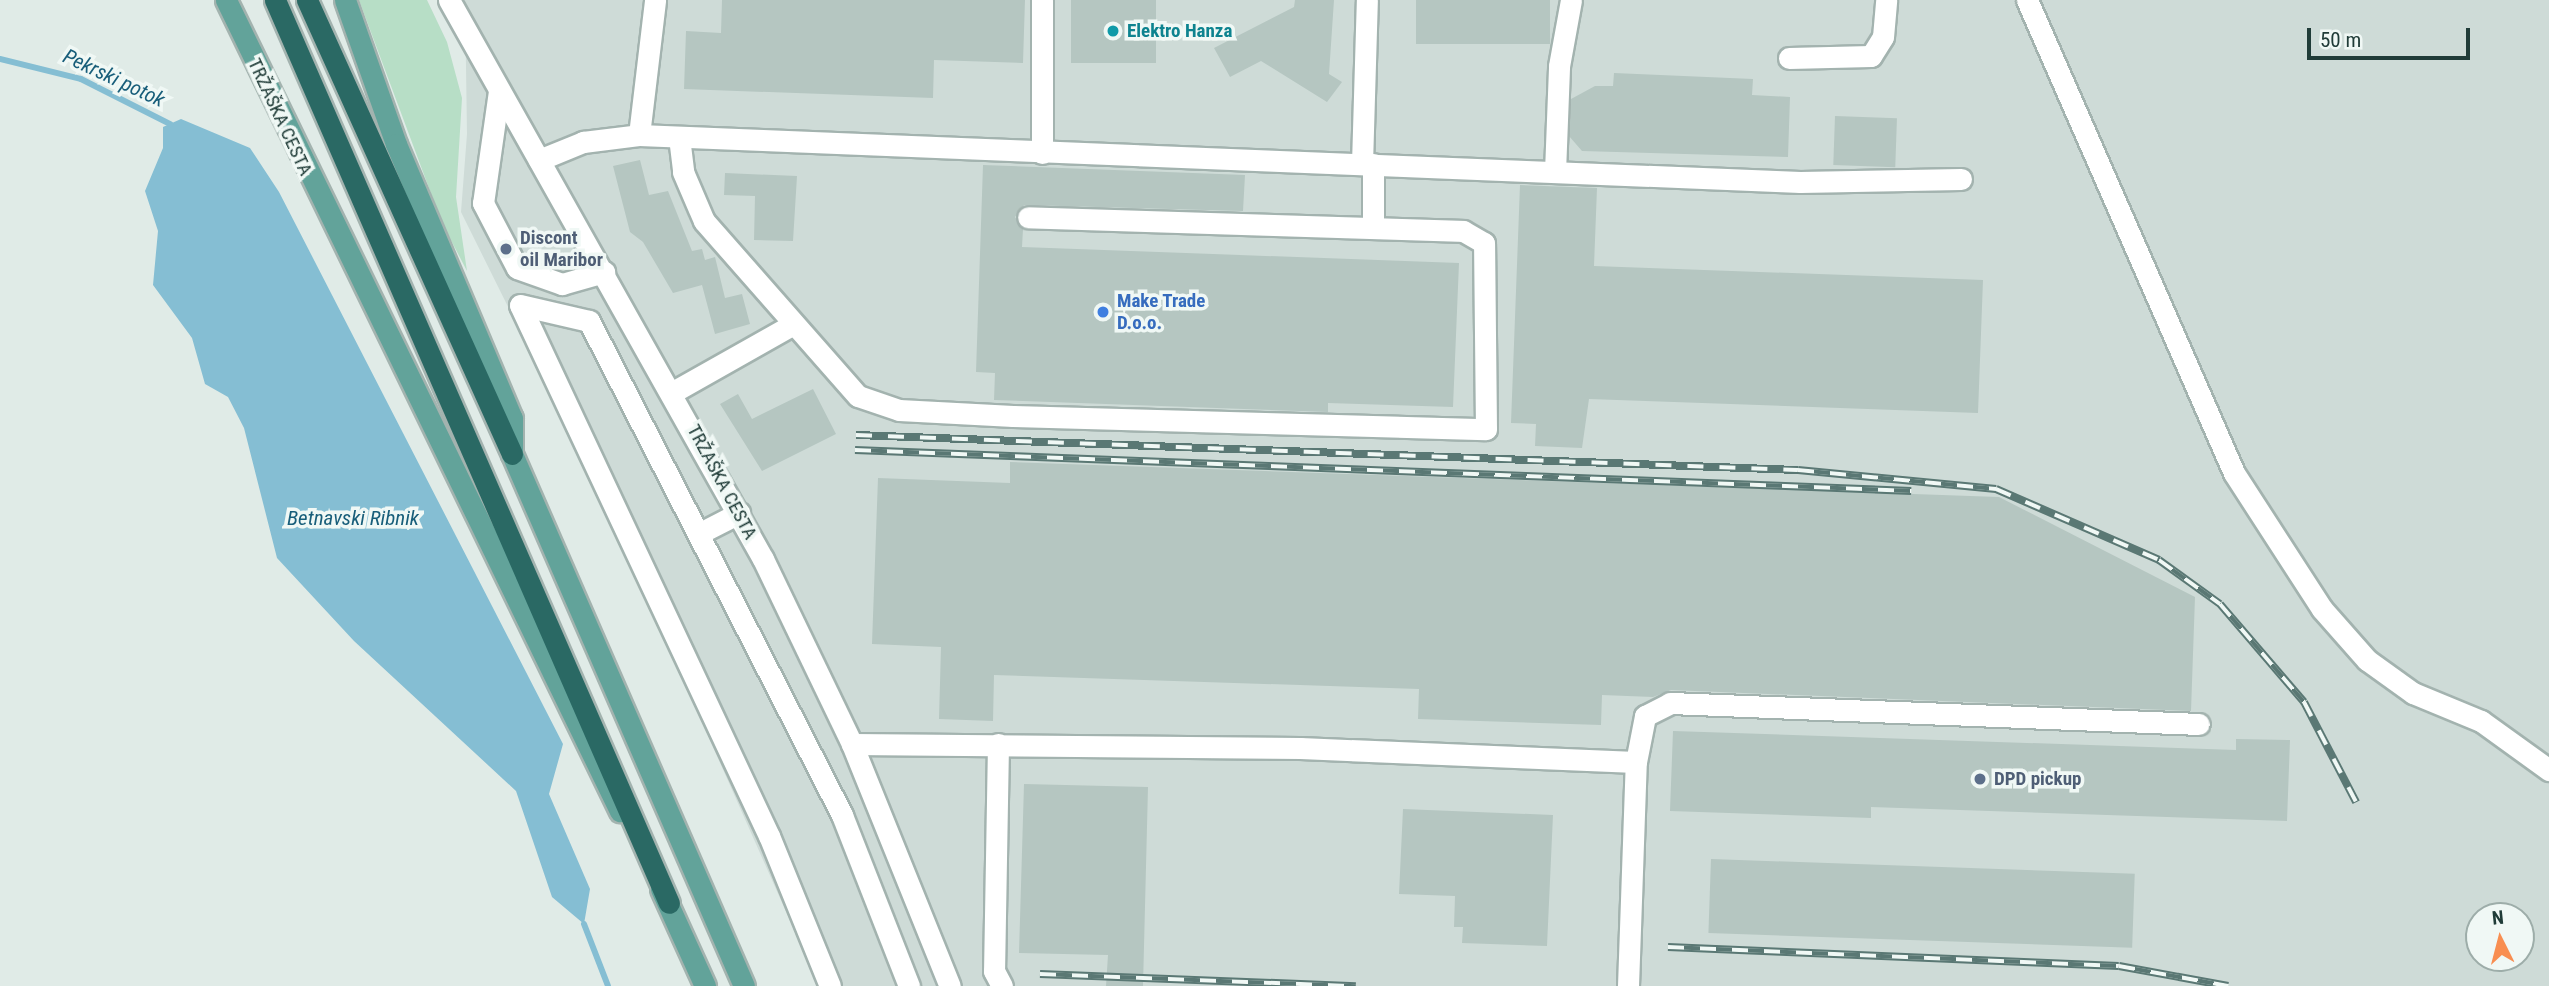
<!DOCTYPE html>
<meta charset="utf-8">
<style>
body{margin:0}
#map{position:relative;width:2549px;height:986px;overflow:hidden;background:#e0ebe7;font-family:"Roboto Condensed",sans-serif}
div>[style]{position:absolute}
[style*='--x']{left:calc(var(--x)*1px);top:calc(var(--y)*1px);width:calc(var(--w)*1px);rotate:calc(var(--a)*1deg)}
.built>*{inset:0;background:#cedbd7}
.green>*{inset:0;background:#b7dec6}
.water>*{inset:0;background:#85bed3}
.stream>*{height:6px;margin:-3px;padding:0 3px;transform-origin:3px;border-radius:3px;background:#85bed3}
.building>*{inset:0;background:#b5c6c1;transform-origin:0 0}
.roads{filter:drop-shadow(2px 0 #a3b3af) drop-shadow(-2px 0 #a3b3af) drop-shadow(0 2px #a3b3af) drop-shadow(0 -2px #a3b3af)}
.minor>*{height:21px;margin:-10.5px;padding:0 10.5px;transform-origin:10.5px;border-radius:10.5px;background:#fff}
.major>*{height:21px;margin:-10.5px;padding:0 10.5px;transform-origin:10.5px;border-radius:10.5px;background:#62a39a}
.highway>*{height:21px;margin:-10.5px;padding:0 10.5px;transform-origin:10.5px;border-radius:10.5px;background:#2a6964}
.rail>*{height:8px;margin-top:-4px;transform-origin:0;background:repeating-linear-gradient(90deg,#f0f8f5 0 16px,#5a7874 0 32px);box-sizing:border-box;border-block:2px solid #5a7874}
.dots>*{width:19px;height:19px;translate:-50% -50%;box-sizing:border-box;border:4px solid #f0f8f5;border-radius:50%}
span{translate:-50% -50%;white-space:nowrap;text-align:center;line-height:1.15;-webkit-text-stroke:7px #f0f8f5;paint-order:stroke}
.culture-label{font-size:19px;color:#0d838f;font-weight:700}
.left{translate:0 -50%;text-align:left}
.street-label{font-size:19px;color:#203c38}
.service-label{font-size:19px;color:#4e5e75;font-weight:700}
.shop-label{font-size:19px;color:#366cbe;font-weight:700}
.water-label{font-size:21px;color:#185e7a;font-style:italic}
.north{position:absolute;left:2465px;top:902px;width:70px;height:70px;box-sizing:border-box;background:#f0f8f5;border:2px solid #9dada9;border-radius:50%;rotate:354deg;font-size:19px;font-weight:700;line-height:28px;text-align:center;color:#203c38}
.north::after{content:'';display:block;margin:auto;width:24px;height:32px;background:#f88e51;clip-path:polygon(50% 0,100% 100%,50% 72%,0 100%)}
.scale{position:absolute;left:2307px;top:28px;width:163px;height:32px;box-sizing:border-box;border:4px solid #203c38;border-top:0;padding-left:9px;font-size:21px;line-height:24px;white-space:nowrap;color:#203c38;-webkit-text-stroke:5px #f0f8f5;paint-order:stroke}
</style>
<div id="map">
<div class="built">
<div style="clip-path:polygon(evenodd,465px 0,2549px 0,2549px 986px,819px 986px,600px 492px,461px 212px,467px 134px,465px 0,2479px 916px,2521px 916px,2521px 958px,2479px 958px,2479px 916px)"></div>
</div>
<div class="green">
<div style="clip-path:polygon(359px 0,427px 0,447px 42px,462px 98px,456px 197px,467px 271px,442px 223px)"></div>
</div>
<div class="water">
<div style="clip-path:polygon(181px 119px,250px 148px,279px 192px,563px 744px,549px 794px,590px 889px,584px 924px,552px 897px,516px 791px,354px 641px,277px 558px,244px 428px,228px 397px,205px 384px,192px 338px,153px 285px,158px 231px,145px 191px,163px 148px,163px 127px)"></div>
</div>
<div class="stream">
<div style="--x:0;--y:59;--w:83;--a:13.9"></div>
<div style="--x:81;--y:79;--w:100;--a:26.8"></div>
<div style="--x:584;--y:924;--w:66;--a:68.8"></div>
</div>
<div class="building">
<div style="clip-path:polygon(722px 0,1025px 0,1023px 63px,934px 60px,933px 98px,684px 89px,686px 31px,721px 33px)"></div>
<div style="left:1071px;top:0;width:85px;height:63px"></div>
<div style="clip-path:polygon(1295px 0,1334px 0,1329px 74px,1342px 82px,1327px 102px,1261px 61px,1230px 77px,1214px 48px,1294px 7px)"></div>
<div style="left:1416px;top:0;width:134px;height:44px"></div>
<div style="clip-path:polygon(1614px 73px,1753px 79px,1752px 95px,1790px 97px,1788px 157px,1582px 151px,1569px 136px,1571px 99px,1595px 86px,1613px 86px)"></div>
<div style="left:1835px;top:116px;width:62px;height:49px;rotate:2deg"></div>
<div style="clip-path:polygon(640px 160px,649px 195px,668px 191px,692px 251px,702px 249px,705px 260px,715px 257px,725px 298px,742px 294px,750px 324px,715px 334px,702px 285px,673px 293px,643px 242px,630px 232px,613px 166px)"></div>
<div style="clip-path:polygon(983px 165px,1245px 175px,1243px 211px,1024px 205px,1015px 217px,1023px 229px,1022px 247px,1459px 263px,1453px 407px,1328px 403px,1328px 412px,994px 400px,995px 373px,976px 372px)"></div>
<div style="clip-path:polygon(725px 173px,797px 176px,793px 241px,754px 240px,755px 196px,724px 195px)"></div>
<div style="clip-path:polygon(1520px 185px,1597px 188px,1594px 266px,1983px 280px,1978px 413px,1589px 399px,1582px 448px,1535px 446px,1536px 424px,1511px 423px)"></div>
<div style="clip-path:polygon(813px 389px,836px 434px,762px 471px,720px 404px,738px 394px,752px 419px)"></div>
<div style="clip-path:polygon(1010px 462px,1999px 497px,2195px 597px,2191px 711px,1671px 690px,1653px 697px,1602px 695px,1601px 725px,1418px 719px,1419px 689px,994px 675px,993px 721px,939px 719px,941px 647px,872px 644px,878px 478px,1010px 483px)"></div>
<div style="clip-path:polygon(1673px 731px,2236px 750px,2236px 739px,2290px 740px,2287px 821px,1871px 807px,1871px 818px,1670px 811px)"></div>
<div style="clip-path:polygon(1024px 784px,1148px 787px,1143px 986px,1106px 986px,1108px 955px,1019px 953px)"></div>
<div style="clip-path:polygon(1403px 809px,1553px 815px,1547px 946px,1462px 943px,1463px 927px,1454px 927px,1455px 896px,1399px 894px)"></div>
<div style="left:1711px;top:859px;width:424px;height:74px;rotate:2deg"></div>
</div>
<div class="roads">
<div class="minor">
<div style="--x:449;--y:0;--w:641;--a:60.68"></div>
<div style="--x:763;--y:559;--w:205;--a:64.3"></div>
<div style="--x:852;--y:744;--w:261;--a:68"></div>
<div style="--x:2027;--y:0;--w:516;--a:66.36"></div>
<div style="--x:2234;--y:473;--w:162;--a:57.1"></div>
<div style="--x:2322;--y:609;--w:68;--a:48.6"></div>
<div style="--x:2367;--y:660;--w:57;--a:35.7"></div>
<div style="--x:2413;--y:693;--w:74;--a:22.4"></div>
<div style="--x:2481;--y:721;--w:84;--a:35.8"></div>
<div style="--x:1789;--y:58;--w:82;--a:-1.4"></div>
<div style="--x:1871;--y:56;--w:22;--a:-58"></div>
<div style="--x:1883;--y:37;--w:37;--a:-85"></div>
<div style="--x:499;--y:91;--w:113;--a:98.1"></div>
<div style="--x:483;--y:203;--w:73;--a:62.4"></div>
<div style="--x:517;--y:268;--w:48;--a:19.6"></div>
<div style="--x:562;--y:284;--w:44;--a:-15.9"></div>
<div style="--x:639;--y:135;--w:136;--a:-83.2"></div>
<div style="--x:679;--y:137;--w:35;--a:83"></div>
<div style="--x:683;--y:172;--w:53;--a:66.8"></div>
<div style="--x:704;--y:221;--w:233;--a:48.7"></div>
<div style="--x:858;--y:396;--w:43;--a:18.9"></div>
<div style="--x:899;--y:410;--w:114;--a:3"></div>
<div style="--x:1013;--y:416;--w:473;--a:1.6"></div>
<div style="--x:1486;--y:429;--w:186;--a:-90.6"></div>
<div style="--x:1484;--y:243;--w:24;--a:-150"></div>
<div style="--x:1463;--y:231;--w:435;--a:-178.2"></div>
<div style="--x:1042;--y:153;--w:153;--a:-90"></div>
<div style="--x:539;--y:160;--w:48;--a:-22.2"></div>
<div style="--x:583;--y:142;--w:56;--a:-7.1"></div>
<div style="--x:639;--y:135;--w:1162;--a:2.32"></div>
<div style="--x:1800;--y:182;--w:161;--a:-1.1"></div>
<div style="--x:1362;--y:164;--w:164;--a:-88.3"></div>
<div style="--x:1555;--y:172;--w:106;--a:-87.8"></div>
<div style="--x:1559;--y:66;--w:67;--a:-79.7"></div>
<div style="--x:1373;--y:228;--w:64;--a:-90"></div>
<div style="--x:673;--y:392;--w:134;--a:-29.4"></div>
<div style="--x:702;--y:532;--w:42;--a:-27.2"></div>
<div style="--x:852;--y:744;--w:448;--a:0.5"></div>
<div style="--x:1300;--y:748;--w:336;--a:2.4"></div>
<div style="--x:1636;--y:762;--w:47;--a:-78.9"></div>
<div style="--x:1645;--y:716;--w:28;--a:-27"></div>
<div style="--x:1670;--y:703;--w:529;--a:2.27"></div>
<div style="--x:998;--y:744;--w:227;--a:91"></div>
<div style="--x:994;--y:971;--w:17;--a:62"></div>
<div style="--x:830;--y:986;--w:162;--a:-112.1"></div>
<div style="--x:769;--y:836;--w:586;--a:-115.12"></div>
<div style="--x:520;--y:305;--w:71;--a:13.1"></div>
<div style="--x:589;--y:321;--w:555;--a:62.88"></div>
<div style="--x:842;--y:815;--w:184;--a:68.6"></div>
<div style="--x:1628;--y:986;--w:224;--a:-88"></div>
</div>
<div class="major">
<div style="--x:226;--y:0;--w:902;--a:64.09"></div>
<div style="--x:345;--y:0;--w:153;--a:70.5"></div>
<div style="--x:396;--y:144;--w:298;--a:67.1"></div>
<div style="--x:512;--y:418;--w:36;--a:90"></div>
<div style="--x:512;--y:454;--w:580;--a:66.44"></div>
<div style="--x:661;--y:889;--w:107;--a:65.6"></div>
</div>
<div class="highway">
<div style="--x:275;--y:0;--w:985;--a:66.43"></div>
<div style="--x:307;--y:0;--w:498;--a:65.7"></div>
</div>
</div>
<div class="rail">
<div style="--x:856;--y:435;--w:943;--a:2.13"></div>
<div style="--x:1798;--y:470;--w:199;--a:5.5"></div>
<div style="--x:1996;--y:489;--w:178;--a:23.5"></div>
<div style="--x:2159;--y:560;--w:75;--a:35.8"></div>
<div style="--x:2220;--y:604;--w:129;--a:49.4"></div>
<div style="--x:2304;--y:702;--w:113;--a:62.5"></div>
<div style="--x:855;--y:450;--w:1057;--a:2.22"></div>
<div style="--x:1668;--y:947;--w:451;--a:2.4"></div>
<div style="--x:2119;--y:966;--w:111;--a:10.4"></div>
<div style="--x:1040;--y:974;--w:316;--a:2.2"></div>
</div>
<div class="dots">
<div style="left:1113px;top:31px;background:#0f9aa8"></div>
<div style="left:506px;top:249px;background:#5c6f8a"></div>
<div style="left:1103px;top:312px;background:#3f7fe0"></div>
<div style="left:1980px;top:779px;background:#5c6f8a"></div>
</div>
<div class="culture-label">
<span class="left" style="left:1127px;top:31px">Elektro Hanza</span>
</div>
<div class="street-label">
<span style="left:280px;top:117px;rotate:65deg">TRŽAŠKA CESTA</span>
<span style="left:722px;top:482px;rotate:62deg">TRŽAŠKA CESTA</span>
</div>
<div class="service-label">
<span class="left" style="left:520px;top:249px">Discont<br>oil Maribor</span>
<span class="left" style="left:1994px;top:779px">DPD pickup</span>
</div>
<div class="shop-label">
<span class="left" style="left:1117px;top:312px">Make Trade<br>D.o.o.</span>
</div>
<div class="water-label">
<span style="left:114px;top:78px;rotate:25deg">Pekrski potok</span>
<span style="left:353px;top:518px">Betnavski Ribnik</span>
</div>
<div class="north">N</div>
<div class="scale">50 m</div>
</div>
